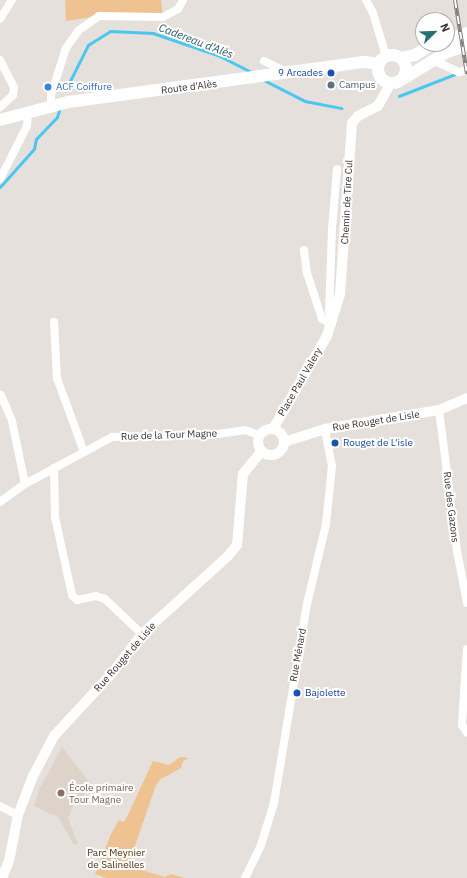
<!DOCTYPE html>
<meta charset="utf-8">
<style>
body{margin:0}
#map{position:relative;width:467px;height:878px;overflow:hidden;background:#e5e0db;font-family:"IBM Plex Sans",sans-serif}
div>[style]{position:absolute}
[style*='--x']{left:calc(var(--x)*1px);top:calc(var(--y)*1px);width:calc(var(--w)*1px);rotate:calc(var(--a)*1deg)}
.built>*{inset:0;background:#ddd3c9}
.green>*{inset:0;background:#efc291}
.stream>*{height:2.5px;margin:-1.25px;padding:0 1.25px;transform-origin:1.25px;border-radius:1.25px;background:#4bc6f1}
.minor>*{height:8px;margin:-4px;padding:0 4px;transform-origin:4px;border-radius:4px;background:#fff}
.tertiary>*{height:10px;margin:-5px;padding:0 5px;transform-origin:5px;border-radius:5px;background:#fff}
.tertiary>.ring{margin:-5px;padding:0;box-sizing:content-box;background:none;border:10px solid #fff;border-radius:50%}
.secondary>*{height:12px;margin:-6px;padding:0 6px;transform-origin:6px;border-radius:6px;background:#fff}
.secondary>.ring{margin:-6px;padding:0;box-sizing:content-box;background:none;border:12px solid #fff;border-radius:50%}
.rail>*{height:4px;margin-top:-2px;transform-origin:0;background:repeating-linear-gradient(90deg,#fff 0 8px,#817d7a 0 16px);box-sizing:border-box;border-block:1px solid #817d7a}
.dots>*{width:11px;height:11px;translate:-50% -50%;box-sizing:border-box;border:2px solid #fff;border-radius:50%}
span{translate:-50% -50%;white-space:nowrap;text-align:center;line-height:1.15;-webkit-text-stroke:4px #fff;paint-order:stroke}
.transit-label{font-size:10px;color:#164399}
.right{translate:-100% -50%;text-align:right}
.left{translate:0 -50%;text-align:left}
.service-label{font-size:10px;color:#4e5e75}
.shop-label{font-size:10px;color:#366cbe}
.street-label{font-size:10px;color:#363432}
.education-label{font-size:10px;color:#785e54}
.park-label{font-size:10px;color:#4b300e}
.water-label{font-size:11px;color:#235567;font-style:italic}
.north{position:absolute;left:415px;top:12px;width:40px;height:40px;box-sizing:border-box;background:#fff;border:1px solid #afaead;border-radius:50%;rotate:67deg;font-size:11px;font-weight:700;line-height:16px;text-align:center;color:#363432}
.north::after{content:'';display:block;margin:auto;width:14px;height:18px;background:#256f77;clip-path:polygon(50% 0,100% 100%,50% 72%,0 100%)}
</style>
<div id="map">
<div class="built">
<div style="clip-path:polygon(62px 747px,89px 782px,82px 799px,77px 797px,68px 818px,78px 844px,74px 845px,58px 817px,34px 806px,39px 790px)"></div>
</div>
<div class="green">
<div style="clip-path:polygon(65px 0,161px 0,163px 17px,99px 16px,66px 21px)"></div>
<div style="clip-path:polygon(180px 757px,189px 758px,183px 761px,181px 768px,161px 779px,156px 785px,128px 866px,165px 877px,171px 874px,185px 878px,106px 878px,95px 874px,111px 834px,119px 820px,123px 822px,126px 819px,153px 761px,169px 765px)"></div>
</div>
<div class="stream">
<div style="--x:264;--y:80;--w:46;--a:27.1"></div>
<div style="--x:305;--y:101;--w:37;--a:11"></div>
<div style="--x:66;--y:89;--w:49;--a:-63.4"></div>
<div style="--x:88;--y:45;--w:26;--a:-32"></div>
<div style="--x:110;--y:31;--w:43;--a:2.7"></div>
<div style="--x:153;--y:33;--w:71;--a:18.9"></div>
<div style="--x:220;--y:56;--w:37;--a:27"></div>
<div style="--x:399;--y:96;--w:63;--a:-21.3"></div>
<div style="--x:0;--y:187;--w:51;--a:-48.2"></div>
<div style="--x:34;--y:149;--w:10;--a:-79"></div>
<div style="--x:36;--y:139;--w:30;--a:-46"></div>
<div style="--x:57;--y:117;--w:9;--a:-72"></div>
</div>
<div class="minor">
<div style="--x:366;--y:0;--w:15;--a:62"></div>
<div style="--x:373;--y:13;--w:45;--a:73.2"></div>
<div style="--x:0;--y:19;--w:22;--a:-58"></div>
<div style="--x:0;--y:60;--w:31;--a:63"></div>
<div style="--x:14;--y:88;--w:7;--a:98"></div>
<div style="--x:13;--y:95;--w:18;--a:137"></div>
<div style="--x:433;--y:60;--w:29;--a:25"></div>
<div style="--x:459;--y:72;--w:8;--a:-14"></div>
<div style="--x:264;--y:61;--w:25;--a:26"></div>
<div style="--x:51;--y:106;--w:11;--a:-90"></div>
<div style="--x:51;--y:95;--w:49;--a:-72.3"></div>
<div style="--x:66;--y:48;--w:22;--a:-54"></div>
<div style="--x:79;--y:30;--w:24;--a:-35"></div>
<div style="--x:99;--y:16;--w:64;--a:0.9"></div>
<div style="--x:163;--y:17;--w:17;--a:-28"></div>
<div style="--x:178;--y:9;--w:10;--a:-61"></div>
<div style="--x:0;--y:179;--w:59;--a:-63"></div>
<div style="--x:27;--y:126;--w:14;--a:-86"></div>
<div style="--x:304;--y:250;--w:23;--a:83"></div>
<div style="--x:307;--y:273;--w:48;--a:71.9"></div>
<div style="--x:322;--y:319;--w:11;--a:27"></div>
<div style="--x:331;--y:321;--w:9;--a:-103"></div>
<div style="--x:329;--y:312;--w:83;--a:-87.9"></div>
<div style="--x:332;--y:229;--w:60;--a:-85.2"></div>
<div style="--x:54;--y:322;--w:56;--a:86.9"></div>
<div style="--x:57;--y:378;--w:79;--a:70"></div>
<div style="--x:1;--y:395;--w:28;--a:67"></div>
<div style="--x:12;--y:421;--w:64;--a:78.3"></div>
<div style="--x:439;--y:410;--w:142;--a:82.7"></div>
<div style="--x:457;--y:551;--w:53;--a:79.1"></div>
<div style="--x:54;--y:468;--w:49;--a:88.8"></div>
<div style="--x:55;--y:517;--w:80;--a:77.7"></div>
<div style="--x:72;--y:595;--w:7;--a:45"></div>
<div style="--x:77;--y:600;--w:19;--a:-12"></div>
<div style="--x:96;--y:596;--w:9;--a:18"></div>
<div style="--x:105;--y:599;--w:51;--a:43.4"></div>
<div style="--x:0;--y:502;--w:31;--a:-36"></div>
<div style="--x:25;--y:484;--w:99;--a:-28.4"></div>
<div style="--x:112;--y:437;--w:106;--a:-1.6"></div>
<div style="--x:218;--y:434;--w:27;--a:-8"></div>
<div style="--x:245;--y:430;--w:15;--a:20"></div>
<div style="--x:467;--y:649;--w:76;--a:93.8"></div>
<div style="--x:462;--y:725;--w:9;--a:58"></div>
<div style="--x:0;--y:806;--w:20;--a:27"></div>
<div style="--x:245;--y:878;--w:37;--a:-64"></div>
<div style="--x:261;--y:845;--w:44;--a:-72.8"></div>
<div style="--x:274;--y:803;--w:202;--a:-80.6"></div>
<div style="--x:307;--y:604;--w:82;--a:-76.6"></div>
<div style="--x:326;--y:524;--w:58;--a:-84.1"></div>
<div style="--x:332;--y:466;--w:38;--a:-101"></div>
</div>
<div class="tertiary">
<div class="ring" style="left:258px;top:429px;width:16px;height:16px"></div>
<div style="--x:273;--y:429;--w:108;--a:-59.9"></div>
<div style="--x:327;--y:336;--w:44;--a:-72.8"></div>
<div style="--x:340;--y:294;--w:171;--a:-86"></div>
<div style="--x:352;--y:123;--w:9;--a:-49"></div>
<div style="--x:358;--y:116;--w:22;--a:-27"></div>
<div style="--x:378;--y:106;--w:25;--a:-61"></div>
<div style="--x:284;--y:442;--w:43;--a:-17.6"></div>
<div style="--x:325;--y:429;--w:116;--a:-9.5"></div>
<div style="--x:439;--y:410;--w:30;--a:-23"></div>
<div style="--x:2;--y:878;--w:18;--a:-68"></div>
<div style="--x:9;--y:861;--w:47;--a:-78.9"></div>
<div style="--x:18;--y:815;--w:40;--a:-69"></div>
<div style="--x:32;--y:778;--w:47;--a:-62.4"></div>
<div style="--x:54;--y:736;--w:87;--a:-47.3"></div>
<div style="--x:113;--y:672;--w:48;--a:-52.7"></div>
<div style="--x:142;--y:634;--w:116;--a:-42.2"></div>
<div style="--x:228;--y:556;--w:14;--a:-51"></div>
<div style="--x:237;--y:545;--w:71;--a:-85.2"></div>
<div style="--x:243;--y:474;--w:28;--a:-51"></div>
</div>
<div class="secondary">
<div style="--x:447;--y:40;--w:21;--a:-19"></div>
<div class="ring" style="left:378px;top:55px;width:16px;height:16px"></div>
<div style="--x:401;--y:58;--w:14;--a:-12"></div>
<div style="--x:415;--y:55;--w:21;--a:-31"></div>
<div style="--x:403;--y:79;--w:52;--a:-31.5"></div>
<div style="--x:447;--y:52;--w:21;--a:-19"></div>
<div style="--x:0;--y:120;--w:70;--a:-14.8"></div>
<div style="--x:68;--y:102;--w:300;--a:-7.7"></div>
<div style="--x:365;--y:62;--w:14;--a:8"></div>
</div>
<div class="rail">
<div style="--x:455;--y:0;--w:75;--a:80.8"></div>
</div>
<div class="dots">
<div style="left:331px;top:73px;background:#1a4fb4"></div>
<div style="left:331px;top:85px;background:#5c6f8a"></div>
<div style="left:48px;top:87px;background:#3f7fe0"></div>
<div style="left:335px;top:443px;background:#1a4fb4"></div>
<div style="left:297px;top:693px;background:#1a4fb4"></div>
<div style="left:61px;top:793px;background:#8d6e63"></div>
</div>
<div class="transit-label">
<span class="right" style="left:323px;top:73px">9 Arcades</span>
<span class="left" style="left:343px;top:443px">Rouget de L'isle</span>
<span class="left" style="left:305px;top:693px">Bajolette</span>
</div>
<div class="service-label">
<span class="left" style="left:339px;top:85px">Campus</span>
</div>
<div class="shop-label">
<span class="left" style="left:56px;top:87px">ACF Coiffure</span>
</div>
<div class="street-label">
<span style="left:189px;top:87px;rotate:-7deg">Route d'Alès</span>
<span style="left:347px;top:202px;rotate:-87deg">Chemin de Tire Cul</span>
<span style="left:300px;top:382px;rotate:-60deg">Place Paul Valery</span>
<span style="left:376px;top:421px;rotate:-9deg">Rue Rouget de Lisle</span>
<span style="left:169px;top:435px;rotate:-2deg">Rue de la Tour Magne</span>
<span style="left:451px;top:507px;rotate:83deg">Rue des Gazons</span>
<span style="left:298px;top:655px;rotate:-80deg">Rue Ménard</span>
<span style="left:125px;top:657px;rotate:-49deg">Rue Rouget de Lisle</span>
</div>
<div class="education-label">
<span class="left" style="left:69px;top:793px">École primaire<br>Tour Magne</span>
</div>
<div class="park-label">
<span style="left:116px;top:858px">Parc Meynier<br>de Salinelles</span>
</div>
<div class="water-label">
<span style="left:196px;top:41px;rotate:21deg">Cadereau d'Alès</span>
</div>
<div class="north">N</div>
</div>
